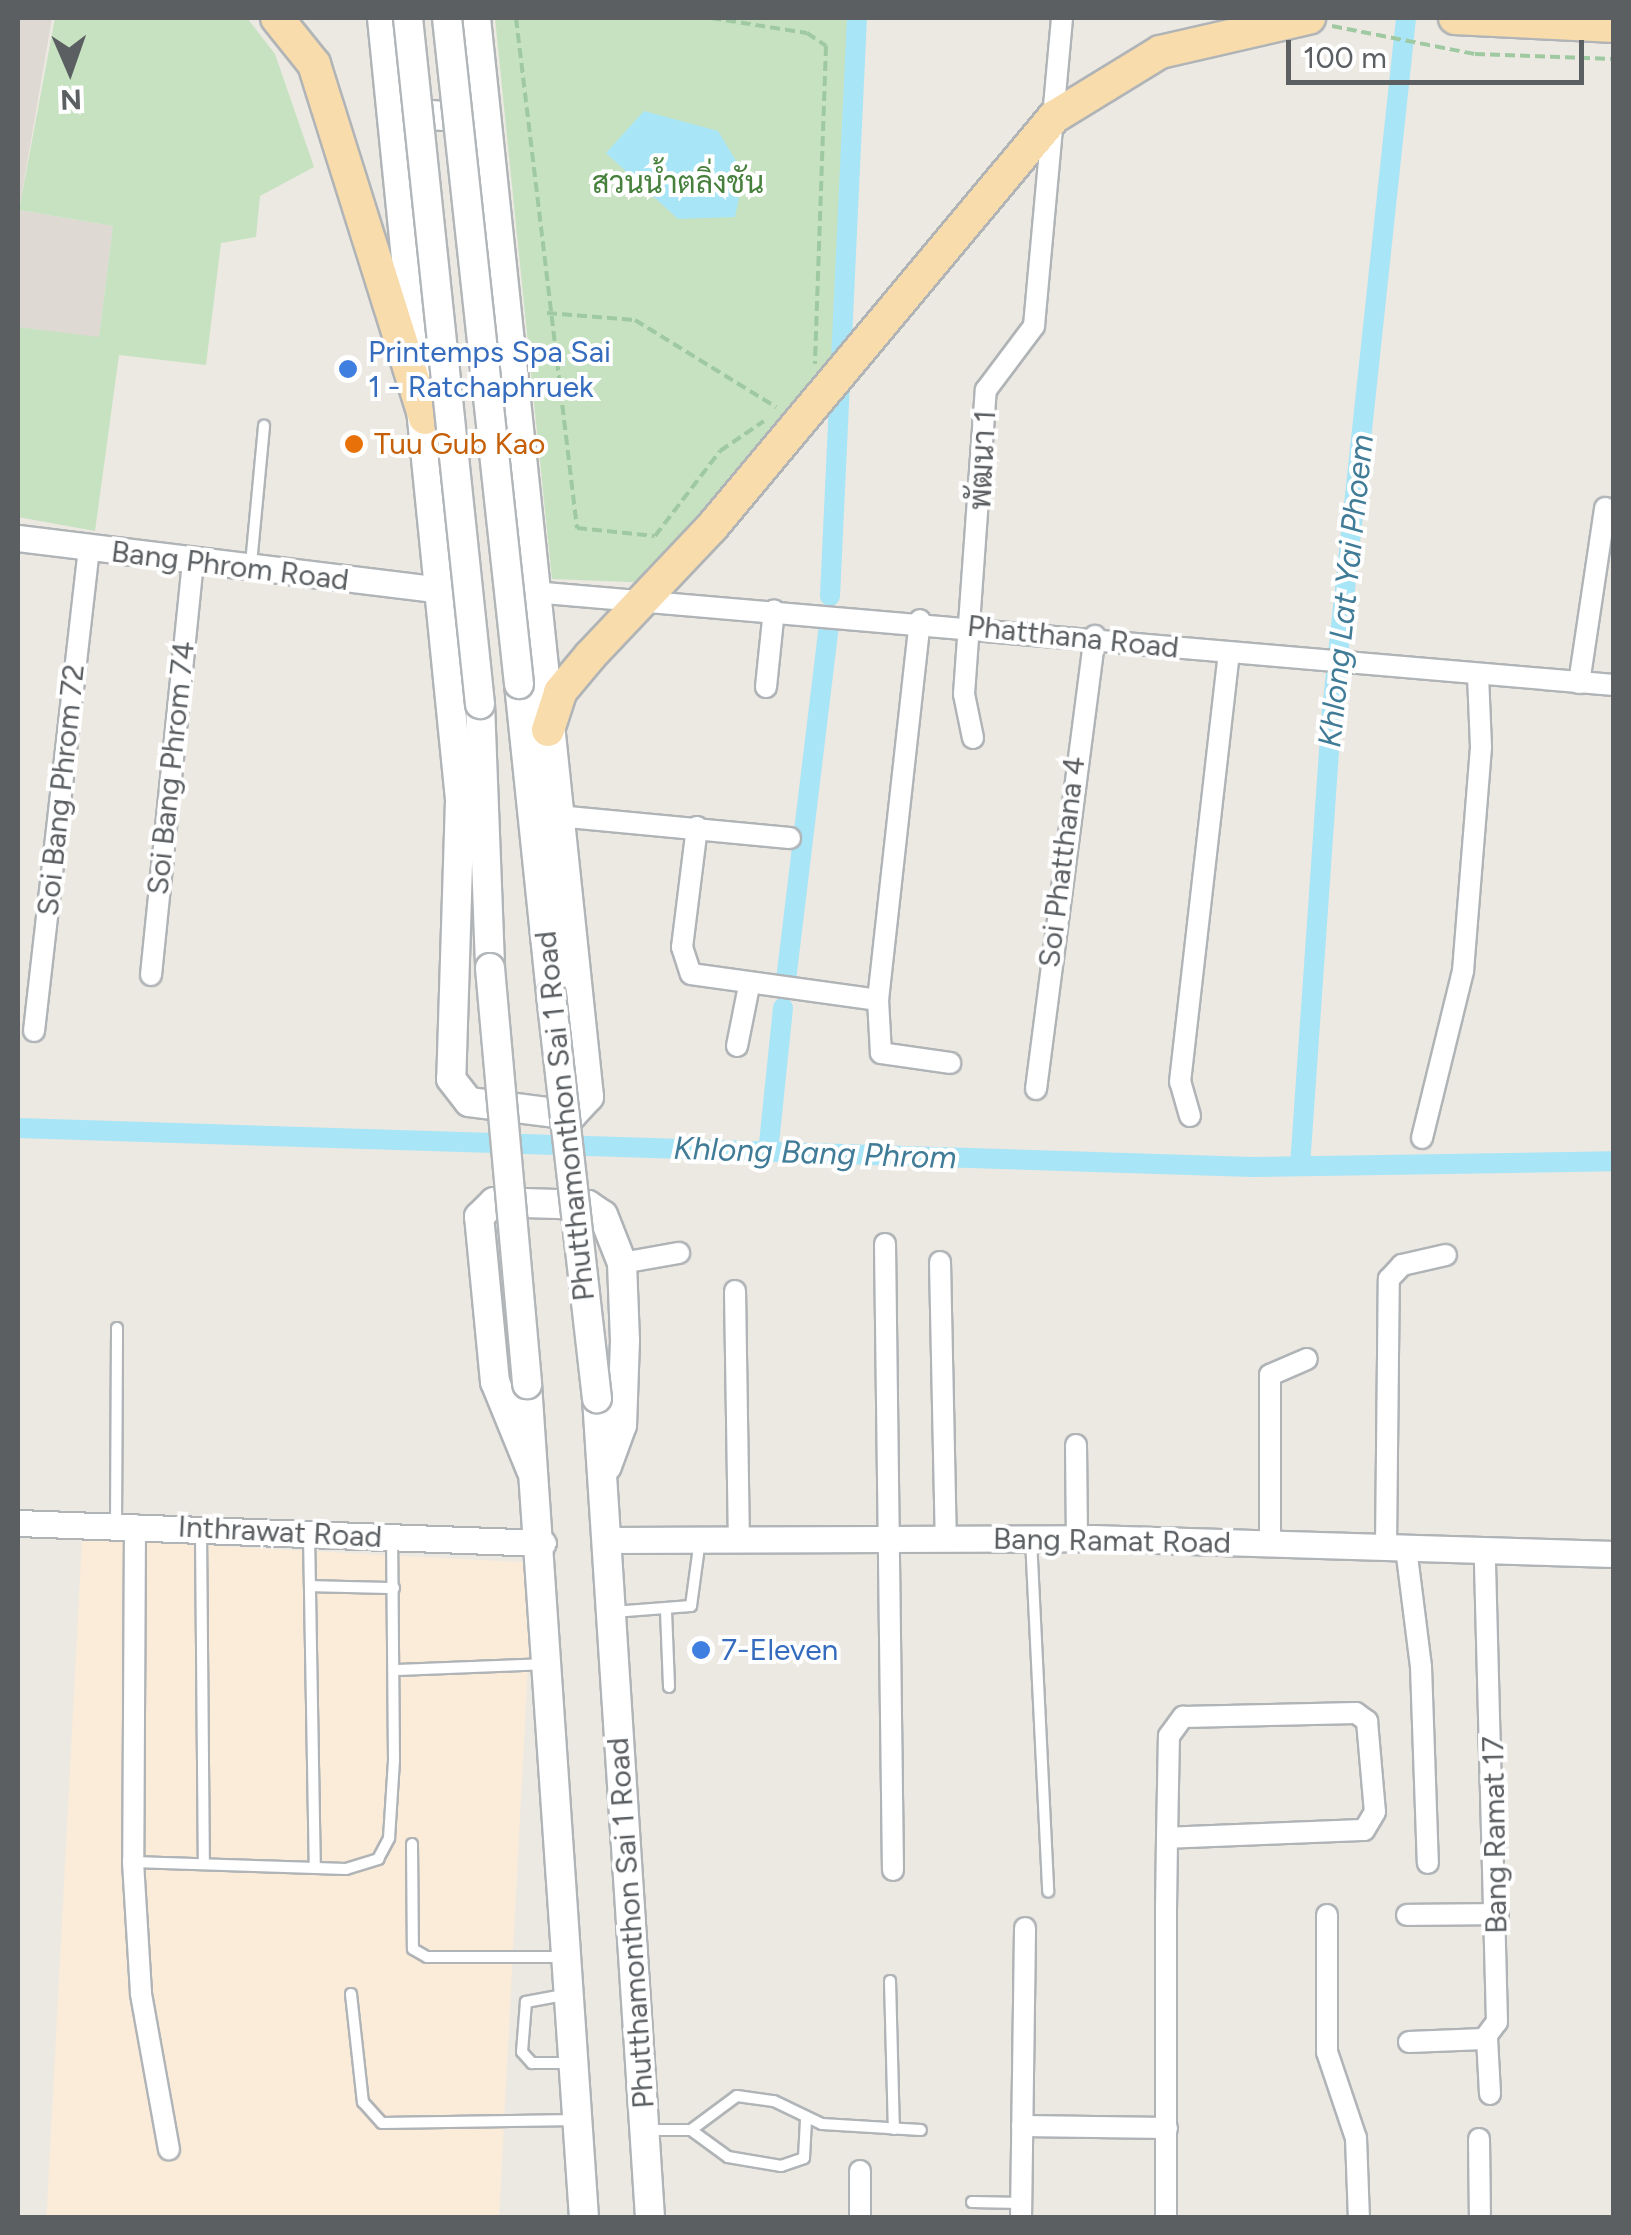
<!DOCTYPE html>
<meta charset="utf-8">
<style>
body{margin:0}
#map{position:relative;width:1631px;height:2235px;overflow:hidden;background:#ece8e2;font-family:Figtree,Sarabun,sans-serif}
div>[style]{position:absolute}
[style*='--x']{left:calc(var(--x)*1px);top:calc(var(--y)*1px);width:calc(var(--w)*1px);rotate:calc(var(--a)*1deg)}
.commercial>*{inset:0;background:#faecd9;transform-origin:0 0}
.education>*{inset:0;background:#dfd9d4}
.green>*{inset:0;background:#c7e2c1}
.water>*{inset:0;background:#a7e5f7}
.canal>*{height:20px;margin:-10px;padding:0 10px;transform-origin:10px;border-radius:10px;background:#a7e5f7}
.path>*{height:4px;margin-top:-2px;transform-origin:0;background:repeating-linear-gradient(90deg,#9fc9a1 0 10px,transparent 0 15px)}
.roads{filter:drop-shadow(2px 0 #b0b4b7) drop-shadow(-2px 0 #b0b4b7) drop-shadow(0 2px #b0b4b7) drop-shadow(0 -2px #b0b4b7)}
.service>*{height:10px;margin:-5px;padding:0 5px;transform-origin:5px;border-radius:5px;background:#fff}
.minor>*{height:20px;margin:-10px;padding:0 10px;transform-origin:10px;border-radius:10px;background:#fff}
.tertiary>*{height:25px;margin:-12.5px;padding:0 12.5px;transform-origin:12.5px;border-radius:12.5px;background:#fff}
.secondary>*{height:28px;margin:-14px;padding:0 14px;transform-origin:14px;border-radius:14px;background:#fff}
.primary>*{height:32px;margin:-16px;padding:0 16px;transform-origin:16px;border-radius:16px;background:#f8dcac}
.bridges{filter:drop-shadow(2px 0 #b2b6b9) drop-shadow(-2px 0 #b2b6b9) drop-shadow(0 2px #b2b6b9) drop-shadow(0 -2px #b2b6b9)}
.secondary-bridge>*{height:28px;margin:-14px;padding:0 14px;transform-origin:14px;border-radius:14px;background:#fff}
.dots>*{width:28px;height:28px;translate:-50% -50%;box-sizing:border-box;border:5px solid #fff;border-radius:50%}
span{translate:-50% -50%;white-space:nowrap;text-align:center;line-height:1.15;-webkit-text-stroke:8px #fff;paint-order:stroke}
.park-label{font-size:30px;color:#46803c}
.shop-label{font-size:30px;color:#366cbe}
.left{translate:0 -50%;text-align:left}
.food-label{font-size:30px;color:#c56008}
.street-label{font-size:30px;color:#5b5f62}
.water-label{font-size:32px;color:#407c97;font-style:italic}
.frame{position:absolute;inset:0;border:20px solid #5b5f62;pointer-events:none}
.north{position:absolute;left:20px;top:20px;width:100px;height:100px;-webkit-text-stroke:8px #fff;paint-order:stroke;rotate:178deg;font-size:28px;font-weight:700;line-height:40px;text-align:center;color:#5b5f62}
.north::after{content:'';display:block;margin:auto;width:35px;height:45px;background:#5b5f62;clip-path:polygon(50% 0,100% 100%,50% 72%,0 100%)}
.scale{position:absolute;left:1286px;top:40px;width:298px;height:45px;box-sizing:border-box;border:5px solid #5b5f62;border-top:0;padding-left:12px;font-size:30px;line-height:35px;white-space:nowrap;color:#5b5f62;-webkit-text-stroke:8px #fff;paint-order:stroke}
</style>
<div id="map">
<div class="commercial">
<div style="left:82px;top:1539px;width:452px;height:678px;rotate:3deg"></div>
</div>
<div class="education">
<div style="clip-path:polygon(18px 18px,52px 18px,19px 210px,113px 226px,99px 338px,18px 327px)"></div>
</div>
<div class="green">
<div style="clip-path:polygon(55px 18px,247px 18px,275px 54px,314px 167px,260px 196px,256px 237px,221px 243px,206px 365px,119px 355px,95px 531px,18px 517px,18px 327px,99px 337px,113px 226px,19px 210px)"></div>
<div style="clip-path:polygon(495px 18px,849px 18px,839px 378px,654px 583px,552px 579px)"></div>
</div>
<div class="water">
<div style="clip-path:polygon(644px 111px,718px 131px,744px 174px,735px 217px,678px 219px,606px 153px)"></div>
</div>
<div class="canal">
<div style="--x:830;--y:596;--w:579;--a:-87.33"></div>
<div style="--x:786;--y:980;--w:351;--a:-83.1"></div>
<div style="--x:18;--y:1128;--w:1235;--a:1.81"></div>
<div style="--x:1252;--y:1167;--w:362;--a:-0.9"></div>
<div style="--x:768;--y:1153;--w:146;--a:-84.1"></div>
<div style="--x:1300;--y:1166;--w:447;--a:-86"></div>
<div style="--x:1331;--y:720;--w:706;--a:-83.9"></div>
</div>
<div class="path">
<div style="--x:516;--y:18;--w:514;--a:83.18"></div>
<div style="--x:577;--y:528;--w:78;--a:5.9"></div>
<div style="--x:655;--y:536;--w:107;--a:-52.6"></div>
<div style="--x:720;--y:451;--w:53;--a:-34.3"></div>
<div style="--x:711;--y:18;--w:97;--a:8.9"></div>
<div style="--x:807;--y:33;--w:23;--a:34"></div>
<div style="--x:826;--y:46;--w:318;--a:92"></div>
<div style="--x:1332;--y:26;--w:146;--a:11.1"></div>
<div style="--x:1475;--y:54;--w:139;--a:2.1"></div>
<div style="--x:547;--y:313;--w:88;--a:4.5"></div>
<div style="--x:635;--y:320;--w:166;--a:31.7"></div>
</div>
<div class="roads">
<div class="service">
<div style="--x:251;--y:564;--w:139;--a:-84.6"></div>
<div style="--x:116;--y:1524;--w:196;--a:-89.7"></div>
<div style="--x:201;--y:1533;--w:329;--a:89.5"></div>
<div style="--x:309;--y:1534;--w:334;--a:89"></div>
<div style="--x:1031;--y:1539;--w:353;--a:87.2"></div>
<div style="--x:311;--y:1586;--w:83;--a:1.4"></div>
<div style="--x:666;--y:1611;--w:76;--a:87.7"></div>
<div style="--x:613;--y:1612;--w:78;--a:-4.4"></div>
<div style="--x:691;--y:1606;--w:68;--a:-82.3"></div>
<div style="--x:396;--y:1670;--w:147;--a:-2.3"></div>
<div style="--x:412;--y:1844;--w:105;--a:89.5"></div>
<div style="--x:413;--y:1949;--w:16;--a:30"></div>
<div style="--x:427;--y:1957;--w:139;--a:0"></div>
<div style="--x:133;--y:1862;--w:213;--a:1.9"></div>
<div style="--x:346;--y:1869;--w:34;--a:-17"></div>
<div style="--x:378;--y:1859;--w:24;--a:-62"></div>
<div style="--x:389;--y:1838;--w:78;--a:-86.3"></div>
<div style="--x:394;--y:1760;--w:222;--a:-90.5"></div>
<div style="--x:890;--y:1981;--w:148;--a:88.5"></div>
<div style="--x:351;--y:1994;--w:109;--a:83.7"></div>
<div style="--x:363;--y:2102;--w:28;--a:48"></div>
<div style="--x:382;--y:2123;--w:194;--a:-0.9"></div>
<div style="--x:569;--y:1994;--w:44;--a:169.5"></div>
<div style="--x:526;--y:2002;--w:50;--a:94.6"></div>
<div style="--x:522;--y:2052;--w:15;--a:48"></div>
<div style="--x:532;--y:2063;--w:38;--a:0"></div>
<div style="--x:647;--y:2130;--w:44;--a:0"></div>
<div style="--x:691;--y:2130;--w:57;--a:-36.5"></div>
<div style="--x:737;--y:2096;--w:37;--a:8"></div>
<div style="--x:774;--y:2101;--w:53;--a:25.6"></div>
<div style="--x:822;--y:2124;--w:99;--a:3.5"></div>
<div style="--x:691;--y:2130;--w:46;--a:36.1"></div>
<div style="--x:728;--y:2157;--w:54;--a:9.6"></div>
<div style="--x:781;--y:2166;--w:24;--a:-19"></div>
<div style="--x:804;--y:2158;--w:38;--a:-87"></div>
<div style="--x:972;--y:2202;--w:49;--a:1.2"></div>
</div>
<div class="minor">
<div style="--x:533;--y:592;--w:1085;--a:4.92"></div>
<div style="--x:1579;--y:683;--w:177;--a:-81.5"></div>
<div style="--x:766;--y:687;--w:77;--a:-84.1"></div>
<div style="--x:973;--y:738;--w:45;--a:-101.6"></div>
<div style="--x:964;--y:694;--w:305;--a:-85.9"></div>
<div style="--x:986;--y:390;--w:80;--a:-53.1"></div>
<div style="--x:1034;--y:326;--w:309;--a:-84.8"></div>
<div style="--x:557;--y:816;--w:234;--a:5.4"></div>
<div style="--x:697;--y:827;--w:121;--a:97.1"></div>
<div style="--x:682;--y:947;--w:28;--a:72"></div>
<div style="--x:691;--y:974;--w:189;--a:7.9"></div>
<div style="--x:878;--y:1000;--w:382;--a:-83.7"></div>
<div style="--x:151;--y:975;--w:415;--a:-84.2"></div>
<div style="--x:878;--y:1000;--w:53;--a:86.8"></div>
<div style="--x:881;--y:1053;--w:70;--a:8.2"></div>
<div style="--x:34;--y:1031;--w:486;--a:-83.5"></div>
<div style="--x:737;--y:1046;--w:61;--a:-78.7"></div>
<div style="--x:1036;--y:1089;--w:457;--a:-82.6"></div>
<div style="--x:1190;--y:1116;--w:35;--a:-106"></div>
<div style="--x:1180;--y:1082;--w:432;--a:-83.5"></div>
<div style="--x:1422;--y:1138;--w:172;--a:-76.2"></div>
<div style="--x:1463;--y:971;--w:225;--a:-85.4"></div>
<div style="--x:1481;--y:747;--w:72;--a:-92.4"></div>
<div style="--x:885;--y:1244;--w:626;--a:89.27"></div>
<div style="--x:940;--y:1262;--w:277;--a:88.8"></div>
<div style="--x:622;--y:1263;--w:58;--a:-10"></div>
<div style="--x:735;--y:1291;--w:247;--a:89.1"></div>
<div style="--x:1076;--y:1445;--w:93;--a:89.4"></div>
<div style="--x:135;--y:1525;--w:337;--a:90.3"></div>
<div style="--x:133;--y:1862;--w:132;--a:86.5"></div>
<div style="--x:141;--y:1994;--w:158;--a:79.8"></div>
<div style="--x:1270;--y:1543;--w:168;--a:-90"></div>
<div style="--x:1270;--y:1375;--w:40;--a:-23.4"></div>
<div style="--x:1386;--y:1547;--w:268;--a:-89.4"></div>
<div style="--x:1389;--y:1279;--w:19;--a:-47"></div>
<div style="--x:1402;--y:1265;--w:45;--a:-12.8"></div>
<div style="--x:1406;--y:1548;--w:120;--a:82.8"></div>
<div style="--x:1421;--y:1667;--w:196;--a:88"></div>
<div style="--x:1327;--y:1915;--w:137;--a:90"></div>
<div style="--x:1327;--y:2052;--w:91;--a:71.4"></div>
<div style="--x:1356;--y:2138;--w:80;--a:87.9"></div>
<div style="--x:1407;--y:1915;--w:91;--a:-0.6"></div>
<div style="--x:1487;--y:2038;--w:56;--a:86.9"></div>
<div style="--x:1409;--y:2042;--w:75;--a:-2.3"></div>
<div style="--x:1484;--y:2039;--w:21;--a:-53"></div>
<div style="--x:1497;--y:2022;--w:472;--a:-91.5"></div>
<div style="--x:1022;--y:2126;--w:145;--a:0.8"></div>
<div style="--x:1479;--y:2139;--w:79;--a:89.3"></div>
<div style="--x:860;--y:2171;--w:47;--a:90"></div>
<div style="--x:1021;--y:2218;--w:290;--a:-89.2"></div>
<div style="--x:1166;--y:2218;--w:308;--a:-90"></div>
<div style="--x:1166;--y:1910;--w:72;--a:-89.2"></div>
<div style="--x:1167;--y:1838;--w:102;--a:-88.9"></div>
<div style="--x:1169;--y:1736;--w:24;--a:-54"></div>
<div style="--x:1183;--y:1717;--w:173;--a:-1.3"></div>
<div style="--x:1356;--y:1713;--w:14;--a:36"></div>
<div style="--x:1367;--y:1721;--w:91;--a:85"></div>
<div style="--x:1375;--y:1812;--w:21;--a:121"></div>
<div style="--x:1364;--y:1830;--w:197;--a:177.7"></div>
</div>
<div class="tertiary">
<div style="--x:18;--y:538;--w:428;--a:7"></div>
<div style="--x:18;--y:1523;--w:525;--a:2.18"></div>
<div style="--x:610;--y:1540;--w:482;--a:-0.2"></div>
<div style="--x:1092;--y:1538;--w:522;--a:1.76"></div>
</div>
<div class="secondary">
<div style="--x:382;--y:18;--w:786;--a:84.3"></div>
<div style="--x:460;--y:800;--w:279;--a:91.8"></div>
<div style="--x:451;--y:1079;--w:29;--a:52"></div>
<div style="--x:469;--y:1102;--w:104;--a:7.2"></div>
<div style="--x:572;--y:1115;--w:25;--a:-47"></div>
<div style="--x:589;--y:1097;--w:1085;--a:-95.98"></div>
<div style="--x:401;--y:134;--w:35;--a:-33"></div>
<div style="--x:430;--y:115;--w:26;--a:4"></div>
<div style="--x:456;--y:117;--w:24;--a:42"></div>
<div style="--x:519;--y:684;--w:313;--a:84.1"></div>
<div style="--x:480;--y:704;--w:264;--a:87.8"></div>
<div style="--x:527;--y:1384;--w:836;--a:86.09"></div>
<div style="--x:597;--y:1398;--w:822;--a:86.3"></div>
<div style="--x:531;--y:1470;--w:95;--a:-112.2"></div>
<div style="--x:495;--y:1382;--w:166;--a:-95.5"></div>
<div style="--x:479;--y:1217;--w:21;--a:-45"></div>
<div style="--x:494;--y:1202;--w:94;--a:1.8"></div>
<div style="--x:588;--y:1205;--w:18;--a:34"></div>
<div style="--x:603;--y:1215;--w:52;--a:68.4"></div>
<div style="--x:622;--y:1263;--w:77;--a:87.8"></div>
<div style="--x:625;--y:1340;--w:85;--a:92"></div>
<div style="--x:622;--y:1425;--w:44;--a:110.1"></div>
</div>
<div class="primary">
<div style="--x:277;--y:18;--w:59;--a:51.2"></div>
<div style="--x:314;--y:64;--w:371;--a:72.6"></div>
<div style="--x:1455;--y:18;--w:159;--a:2.9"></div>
<div style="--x:548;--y:730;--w:40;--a:-72"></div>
<div style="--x:560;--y:692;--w:47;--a:-50.2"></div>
<div style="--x:590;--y:656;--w:178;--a:-46.6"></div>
<div style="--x:712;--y:527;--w:534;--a:-50.17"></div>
<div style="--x:1054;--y:117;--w:124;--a:-31.5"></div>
<div style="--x:1160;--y:52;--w:153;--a:-12.9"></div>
</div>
</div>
<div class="bridges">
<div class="secondary-bridge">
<div style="--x:408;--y:18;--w:690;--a:84.01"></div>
<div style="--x:447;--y:18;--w:670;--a:83.83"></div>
<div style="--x:490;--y:968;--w:418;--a:84.9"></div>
<div style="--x:551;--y:995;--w:406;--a:83.5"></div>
</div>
</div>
<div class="dots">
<div style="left:348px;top:369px;background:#3f7fe0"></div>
<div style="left:354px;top:444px;background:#e8710a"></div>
<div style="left:701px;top:1650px;background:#3f7fe0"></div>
</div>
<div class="park-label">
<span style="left:678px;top:183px">สวนน้ำตลิ่งชัน</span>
</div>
<div class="shop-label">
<span class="left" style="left:368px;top:369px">Printemps Spa Sai<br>1 - Ratchaphruek</span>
<span class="left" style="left:721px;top:1650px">7-Eleven</span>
</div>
<div class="food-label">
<span class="left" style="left:374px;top:444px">Tuu Gub Kao</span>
</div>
<div class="street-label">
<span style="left:983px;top:460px;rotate:-87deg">พัฒนา 1</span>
<span style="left:230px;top:566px;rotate:7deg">Bang Phrom Road</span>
<span style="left:1073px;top:637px;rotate:6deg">Phatthana Road</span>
<span style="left:171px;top:768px;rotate:-84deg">Soi Bang Phrom 74</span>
<span style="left:61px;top:790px;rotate:-84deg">Soi Bang Phrom 72</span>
<span style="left:1062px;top:862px;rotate:-83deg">Soi Phatthana 4</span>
<span style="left:565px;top:1116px;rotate:-96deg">Phutthamonthon Sai 1 Road</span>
<span style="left:280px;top:1532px;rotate:3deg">Inthrawat Road</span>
<span style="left:1112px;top:1541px;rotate:1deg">Bang Ramat Road</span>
<span style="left:1495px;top:1835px;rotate:-91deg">Bang Ramat 17</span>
<span style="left:631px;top:1923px;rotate:-94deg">Phutthamonthon Sai 1 Road</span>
</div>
<div class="water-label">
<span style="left:1346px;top:591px;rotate:-84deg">Khlong Lat Yai Phoem</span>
<span style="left:815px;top:1153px;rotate:2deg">Khlong Bang Phrom</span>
</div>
<div class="frame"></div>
<div class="north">N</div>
<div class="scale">100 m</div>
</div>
